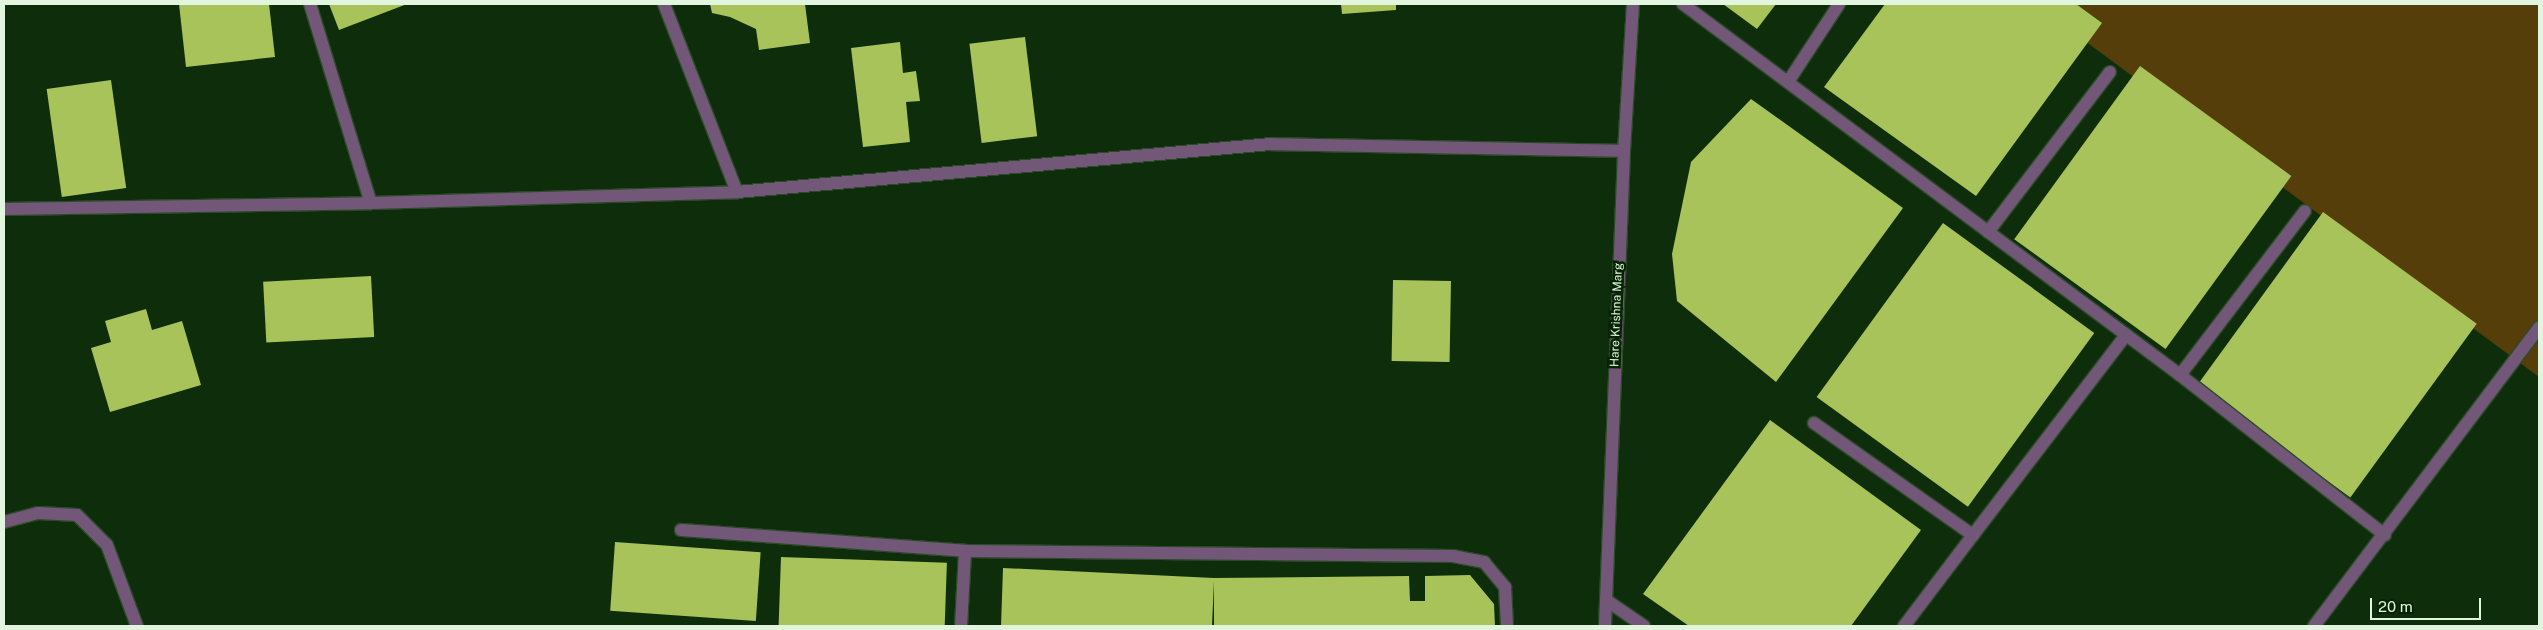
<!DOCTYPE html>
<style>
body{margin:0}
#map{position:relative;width:2543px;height:630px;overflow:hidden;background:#0e2e0b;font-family:"Public Sans",sans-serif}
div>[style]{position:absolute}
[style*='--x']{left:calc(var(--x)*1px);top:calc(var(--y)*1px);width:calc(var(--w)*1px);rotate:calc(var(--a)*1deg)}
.green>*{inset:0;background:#563e0b}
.building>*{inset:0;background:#a7c359;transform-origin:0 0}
.roads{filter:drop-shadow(1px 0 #2c4a29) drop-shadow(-1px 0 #2c4a29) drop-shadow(0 1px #2c4a29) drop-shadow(0 -1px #2c4a29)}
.service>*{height:12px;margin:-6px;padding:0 6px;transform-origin:6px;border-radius:6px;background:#735778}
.minor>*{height:12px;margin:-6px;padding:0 6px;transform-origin:6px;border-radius:6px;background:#735778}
.tertiary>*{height:12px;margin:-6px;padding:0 6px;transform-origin:6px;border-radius:6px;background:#735778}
span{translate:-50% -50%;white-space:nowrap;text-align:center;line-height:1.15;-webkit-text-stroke:5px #042402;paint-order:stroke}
.street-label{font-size:12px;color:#e2f5df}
.frame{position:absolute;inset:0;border:5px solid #e2f5df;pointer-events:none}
.scale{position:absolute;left:2370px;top:598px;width:111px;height:22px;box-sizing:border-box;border:2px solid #e2f5df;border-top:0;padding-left:6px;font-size:15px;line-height:18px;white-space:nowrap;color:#e2f5df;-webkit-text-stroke:4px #042402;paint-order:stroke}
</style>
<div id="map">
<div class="green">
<div style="clip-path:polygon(2035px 4px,2539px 4px,2539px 377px)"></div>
</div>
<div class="building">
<div style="clip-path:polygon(179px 4px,269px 4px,275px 57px,186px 67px)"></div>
<div style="clip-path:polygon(329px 4px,407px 4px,339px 30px)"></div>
<div style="clip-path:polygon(710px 4px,805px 4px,810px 43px,759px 50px,756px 29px,730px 17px,712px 13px)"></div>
<div style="clip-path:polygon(1341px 4px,1396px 4px,1396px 10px,1342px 14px)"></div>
<div style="clip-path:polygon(1723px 4px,1776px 4px,1757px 29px)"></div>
<div style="clip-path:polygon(1885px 4px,2076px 4px,2102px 23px,1976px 196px,1824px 87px)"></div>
<div style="left:1025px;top:37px;width:100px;height:56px;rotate:83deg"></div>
<div style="clip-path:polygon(900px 42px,903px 73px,916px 71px,920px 101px,906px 102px,910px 142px,863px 147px,851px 48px)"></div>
<div style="left:2140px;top:66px;width:187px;height:214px;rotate:36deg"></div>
<div style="left:111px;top:80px;width:109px;height:65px;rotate:82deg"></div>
<div style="clip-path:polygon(1751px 99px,1903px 208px,1776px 382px,1677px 301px,1672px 254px,1691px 162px)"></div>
<div style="left:2323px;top:212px;width:190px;height:215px;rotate:36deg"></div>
<div style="left:1943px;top:223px;width:187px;height:215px;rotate:36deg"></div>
<div style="left:371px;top:276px;width:61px;height:108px;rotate:87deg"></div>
<div style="left:1393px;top:280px;width:58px;height:81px;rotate:1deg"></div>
<div style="clip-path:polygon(146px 309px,152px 330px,182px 321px,201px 385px,110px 412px,91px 348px,111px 342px,105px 321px)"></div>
<div style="clip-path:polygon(1770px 420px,1921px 530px,1851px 626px,1689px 626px,1643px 594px)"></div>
<div style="left:615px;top:542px;width:146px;height:69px;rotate:4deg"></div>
<div style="left:781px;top:557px;width:166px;height:69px;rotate:2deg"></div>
<div style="clip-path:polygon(1003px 568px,1214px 578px,1409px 576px,1410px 601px,1425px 601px,1425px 576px,1470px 575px,1494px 604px,1495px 626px,1214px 626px,1214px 581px,1212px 626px,1001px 626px)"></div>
</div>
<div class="roads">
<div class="service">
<div style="--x:681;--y:530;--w:285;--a:4.2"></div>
<div style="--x:965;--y:551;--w:488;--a:0.6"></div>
<div style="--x:1453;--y:556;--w:32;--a:11"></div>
<div style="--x:1484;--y:562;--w:33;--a:50"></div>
<div style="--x:1505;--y:587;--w:39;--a:87"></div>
<div style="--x:961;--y:626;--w:75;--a:-86.9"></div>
</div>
<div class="minor">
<div style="--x:310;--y:4;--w:208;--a:73"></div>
<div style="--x:664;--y:4;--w:202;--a:68.8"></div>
<div style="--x:1683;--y:4;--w:620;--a:36.74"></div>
<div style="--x:2180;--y:375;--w:260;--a:38"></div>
<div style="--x:1788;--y:82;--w:93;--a:-56.8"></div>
<div style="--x:4;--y:209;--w:367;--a:-0.9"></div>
<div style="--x:371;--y:203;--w:366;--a:-1.7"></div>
<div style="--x:737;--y:192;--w:536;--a:-5.14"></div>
<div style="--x:1271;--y:144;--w:353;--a:1.1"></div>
<div style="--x:1988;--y:232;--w:201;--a:-52.7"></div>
<div style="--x:2180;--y:375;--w:206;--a:-52.7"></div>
<div style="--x:1814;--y:423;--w:194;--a:35.2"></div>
<div style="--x:1973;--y:535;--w:252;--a:-52.6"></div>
<div style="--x:4;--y:522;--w:35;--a:-15"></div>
<div style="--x:38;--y:513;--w:39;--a:3"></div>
<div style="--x:77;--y:515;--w:42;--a:45"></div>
<div style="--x:107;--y:545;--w:86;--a:69.7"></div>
<div style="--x:1606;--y:600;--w:46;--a:34.4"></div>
<div style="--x:1904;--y:626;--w:114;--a:-52.8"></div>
<div style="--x:2314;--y:626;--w:374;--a:-53"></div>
</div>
<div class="tertiary">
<div style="--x:1605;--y:626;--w:475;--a:-87.7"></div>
<div style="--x:1624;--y:151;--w:147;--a:-86.5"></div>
</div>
</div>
<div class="street-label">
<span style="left:1617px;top:315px;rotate:-88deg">Hare Krishna Marg</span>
</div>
<div class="frame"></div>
<div class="scale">20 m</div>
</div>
